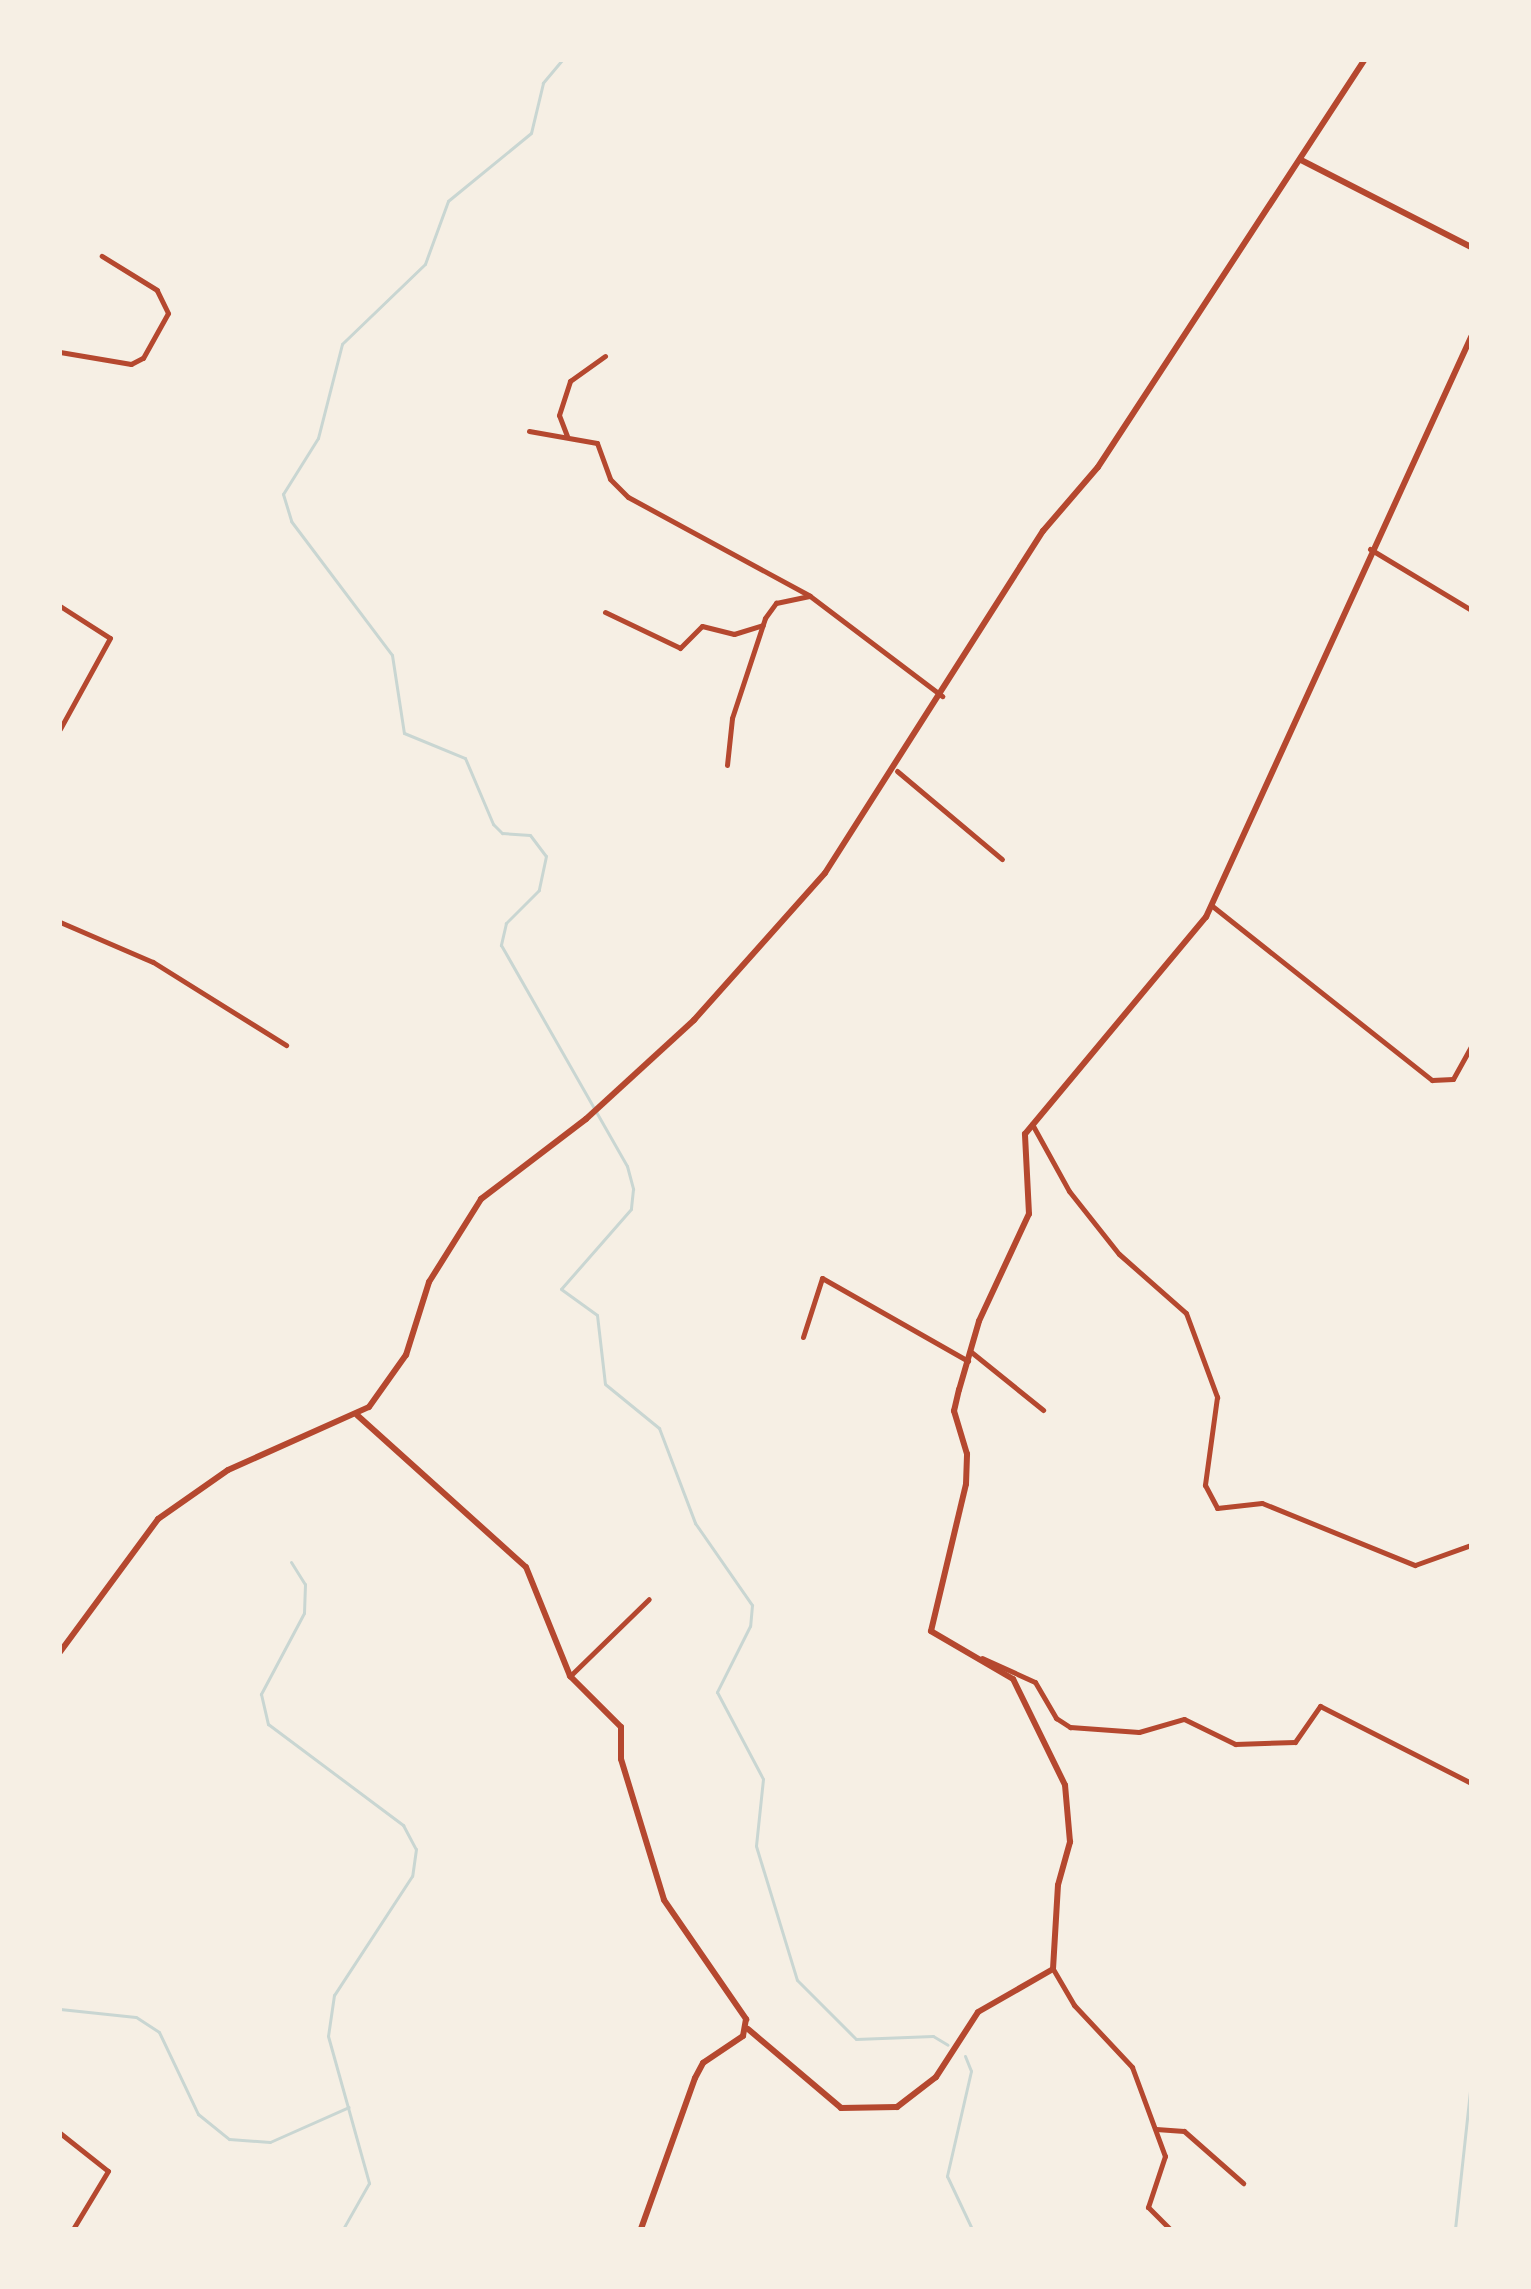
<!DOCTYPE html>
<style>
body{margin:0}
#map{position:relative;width:1531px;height:2289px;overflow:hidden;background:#f6efe4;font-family:"Archivo Narrow",sans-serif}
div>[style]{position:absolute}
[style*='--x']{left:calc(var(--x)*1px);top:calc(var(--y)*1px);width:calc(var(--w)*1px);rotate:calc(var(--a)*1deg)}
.stream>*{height:3px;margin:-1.5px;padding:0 1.5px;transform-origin:1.5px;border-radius:1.5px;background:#c9d6d2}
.minor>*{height:5px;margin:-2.5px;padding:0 2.5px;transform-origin:2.5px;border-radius:2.5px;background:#b5482f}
.tertiary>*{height:6px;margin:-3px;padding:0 3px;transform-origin:3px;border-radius:3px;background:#b5482f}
span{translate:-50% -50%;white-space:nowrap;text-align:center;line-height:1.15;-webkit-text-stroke:8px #f6efe4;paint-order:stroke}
.frame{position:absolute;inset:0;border:62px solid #f6efe4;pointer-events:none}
</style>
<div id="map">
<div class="stream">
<div style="--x:562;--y:60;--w:30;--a:130"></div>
<div style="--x:543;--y:83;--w:51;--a:103.5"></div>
<div style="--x:531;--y:133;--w:107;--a:140.7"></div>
<div style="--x:448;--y:201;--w:67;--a:110.1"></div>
<div style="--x:425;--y:264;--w:115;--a:136.1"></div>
<div style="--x:342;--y:344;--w:97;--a:104.3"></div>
<div style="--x:318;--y:438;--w:66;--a:122"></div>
<div style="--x:283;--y:494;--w:28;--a:73"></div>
<div style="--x:291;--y:521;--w:168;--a:53"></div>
<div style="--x:392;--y:655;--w:79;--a:81.3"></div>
<div style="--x:404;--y:733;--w:66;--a:22.3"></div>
<div style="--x:465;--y:758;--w:72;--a:67"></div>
<div style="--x:493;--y:824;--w:13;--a:45"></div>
<div style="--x:502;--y:833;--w:28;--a:4"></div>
<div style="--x:530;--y:835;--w:26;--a:53"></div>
<div style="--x:546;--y:856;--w:35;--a:102"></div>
<div style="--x:539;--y:890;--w:47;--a:135"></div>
<div style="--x:506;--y:923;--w:23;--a:103"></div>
<div style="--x:501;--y:945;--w:254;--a:60.3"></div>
<div style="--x:627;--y:1166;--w:24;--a:75"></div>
<div style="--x:633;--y:1189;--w:20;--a:96"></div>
<div style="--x:631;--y:1209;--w:106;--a:131.2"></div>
<div style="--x:561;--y:1289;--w:44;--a:35.8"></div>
<div style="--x:597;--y:1315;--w:69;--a:83.4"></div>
<div style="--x:605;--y:1384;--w:70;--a:39.2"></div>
<div style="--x:659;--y:1428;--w:102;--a:69.2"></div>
<div style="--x:695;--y:1523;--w:100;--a:55.2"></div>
<div style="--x:752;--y:1605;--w:21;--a:95"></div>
<div style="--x:750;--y:1626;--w:74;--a:116.6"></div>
<div style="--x:717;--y:1692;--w:98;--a:62.1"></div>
<div style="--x:763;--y:1779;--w:67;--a:96"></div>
<div style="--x:756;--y:1846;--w:140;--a:73"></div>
<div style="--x:797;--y:1980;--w:83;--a:45"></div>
<div style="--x:856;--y:2039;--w:77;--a:-2.2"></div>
<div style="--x:933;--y:2036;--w:17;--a:31"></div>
<div style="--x:291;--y:1562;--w:26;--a:58"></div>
<div style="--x:305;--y:1584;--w:29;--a:92"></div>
<div style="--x:304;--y:1613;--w:92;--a:118"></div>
<div style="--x:261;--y:1694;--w:31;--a:77"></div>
<div style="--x:268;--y:1724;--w:169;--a:36.8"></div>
<div style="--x:403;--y:1825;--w:27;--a:62"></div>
<div style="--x:416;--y:1849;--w:27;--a:98"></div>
<div style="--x:412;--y:1876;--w:142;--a:123.2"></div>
<div style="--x:334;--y:1995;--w:41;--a:98.3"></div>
<div style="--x:328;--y:2036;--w:153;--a:74.4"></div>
<div style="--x:369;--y:2183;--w:53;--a:119.5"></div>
<div style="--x:60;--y:2009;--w:76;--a:6"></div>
<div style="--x:136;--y:2017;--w:27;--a:33"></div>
<div style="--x:159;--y:2032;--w:91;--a:64.6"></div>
<div style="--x:198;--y:2114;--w:40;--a:39"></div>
<div style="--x:229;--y:2139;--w:41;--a:4.2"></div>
<div style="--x:270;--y:2142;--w:86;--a:-23.9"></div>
<div style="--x:965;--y:2056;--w:16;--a:68"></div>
<div style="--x:971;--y:2071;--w:108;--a:102.9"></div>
<div style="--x:947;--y:2176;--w:59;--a:64.7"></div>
<div style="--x:1455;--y:2229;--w:149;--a:-83.8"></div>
</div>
<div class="minor">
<div style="--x:60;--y:352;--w:72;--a:9.6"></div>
<div style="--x:131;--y:364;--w:13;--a:-27"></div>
<div style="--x:143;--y:358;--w:51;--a:-60.9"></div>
<div style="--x:168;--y:313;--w:25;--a:-116"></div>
<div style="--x:157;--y:290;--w:65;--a:-148.3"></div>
<div style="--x:529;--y:431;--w:69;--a:10"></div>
<div style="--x:597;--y:443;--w:38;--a:70"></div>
<div style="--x:610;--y:479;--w:25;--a:45"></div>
<div style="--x:628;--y:497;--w:207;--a:28.5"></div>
<div style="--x:810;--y:596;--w:166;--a:37.1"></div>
<div style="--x:567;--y:436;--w:22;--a:-111"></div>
<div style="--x:559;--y:415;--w:36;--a:-72"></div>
<div style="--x:570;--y:381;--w:43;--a:-35.5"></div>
<div style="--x:1370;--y:549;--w:118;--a:31.1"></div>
<div style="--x:60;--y:606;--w:59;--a:32.6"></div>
<div style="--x:110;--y:638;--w:104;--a:118.8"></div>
<div style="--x:605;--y:612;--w:83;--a:25.6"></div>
<div style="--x:680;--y:648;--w:31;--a:-45"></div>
<div style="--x:702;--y:626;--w:33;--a:14"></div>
<div style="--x:734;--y:634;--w:30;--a:-17"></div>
<div style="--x:727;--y:765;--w:47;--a:-83.9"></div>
<div style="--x:732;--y:718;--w:105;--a:-71.7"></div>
<div style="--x:765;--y:618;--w:19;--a:-54"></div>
<div style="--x:776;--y:603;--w:34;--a:-12"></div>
<div style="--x:897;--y:771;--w:137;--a:40"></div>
<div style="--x:1211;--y:905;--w:282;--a:38.4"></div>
<div style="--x:1432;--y:1080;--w:21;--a:-3"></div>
<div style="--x:1453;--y:1079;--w:38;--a:-61"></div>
<div style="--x:60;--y:922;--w:101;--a:23.3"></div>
<div style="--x:153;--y:962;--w:157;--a:32"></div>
<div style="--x:1032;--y:1124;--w:77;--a:61.1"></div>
<div style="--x:1069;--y:1191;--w:80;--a:51.6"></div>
<div style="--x:1119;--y:1254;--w:89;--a:41.4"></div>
<div style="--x:1186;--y:1313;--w:90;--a:69.7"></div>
<div style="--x:1217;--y:1397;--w:89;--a:97.8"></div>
<div style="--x:1205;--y:1485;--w:26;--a:62"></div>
<div style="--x:1217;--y:1508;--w:45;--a:-6.3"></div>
<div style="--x:1262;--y:1503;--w:165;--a:22.1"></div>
<div style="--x:1415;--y:1565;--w:59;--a:-19.7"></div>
<div style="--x:803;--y:1337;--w:62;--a:-72.1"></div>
<div style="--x:822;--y:1278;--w:168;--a:29.6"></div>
<div style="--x:970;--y:1351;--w:94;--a:38.9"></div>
<div style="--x:982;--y:1658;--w:58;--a:24.4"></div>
<div style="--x:1035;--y:1682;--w:42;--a:59.7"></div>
<div style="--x:1056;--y:1718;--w:17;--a:33"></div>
<div style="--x:1070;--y:1727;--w:69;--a:4.1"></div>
<div style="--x:1139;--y:1732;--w:47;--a:-16.1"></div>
<div style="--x:1184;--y:1719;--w:57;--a:26.1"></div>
<div style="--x:1235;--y:1744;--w:60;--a:-1.9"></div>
<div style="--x:1295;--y:1742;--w:44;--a:-55.2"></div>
<div style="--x:1320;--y:1706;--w:169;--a:27"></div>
<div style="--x:570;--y:1676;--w:110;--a:-44.3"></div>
<div style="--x:1053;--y:1969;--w:42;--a:59.7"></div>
<div style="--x:1074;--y:2005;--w:85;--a:46.9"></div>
<div style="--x:1132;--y:2067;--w:95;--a:69.7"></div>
<div style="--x:1165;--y:2156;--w:54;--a:108.4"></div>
<div style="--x:1148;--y:2207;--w:31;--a:45"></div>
<div style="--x:1156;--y:2129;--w:28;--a:4"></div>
<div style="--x:1184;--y:2131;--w:79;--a:41.4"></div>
<div style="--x:60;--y:2133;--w:61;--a:38.4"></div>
<div style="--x:108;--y:2171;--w:68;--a:121.1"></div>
</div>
<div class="tertiary">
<div style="--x:1301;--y:160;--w:191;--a:27.1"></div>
<div style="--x:357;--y:1415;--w:227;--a:42"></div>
<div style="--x:526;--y:1567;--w:118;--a:68"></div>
<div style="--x:570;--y:1676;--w:72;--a:45"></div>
<div style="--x:621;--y:1727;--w:32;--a:90"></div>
<div style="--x:621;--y:1759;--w:147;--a:73"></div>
<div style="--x:664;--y:1900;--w:145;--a:55.4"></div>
<div style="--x:746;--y:2019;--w:17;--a:100"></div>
<div style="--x:743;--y:2036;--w:48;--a:146"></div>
<div style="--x:703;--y:2063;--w:17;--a:118"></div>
<div style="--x:695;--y:2078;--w:160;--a:109.7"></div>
<div style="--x:60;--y:1652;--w:165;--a:-53.6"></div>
<div style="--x:158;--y:1519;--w:85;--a:-35"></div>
<div style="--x:228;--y:1470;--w:154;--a:-24.1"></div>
<div style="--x:369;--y:1407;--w:64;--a:-54.6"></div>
<div style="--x:406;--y:1355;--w:77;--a:-72.5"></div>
<div style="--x:429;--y:1282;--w:98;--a:-57.9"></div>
<div style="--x:481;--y:1199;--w:132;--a:-37.3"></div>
<div style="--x:586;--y:1119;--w:147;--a:-42.5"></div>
<div style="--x:694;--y:1020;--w:197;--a:-48.3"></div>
<div style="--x:825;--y:873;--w:406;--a:-57.5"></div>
<div style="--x:1043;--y:531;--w:84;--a:-49.3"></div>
<div style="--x:1098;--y:467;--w:486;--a:-56.8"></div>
<div style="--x:748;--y:2029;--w:122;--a:40.3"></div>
<div style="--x:841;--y:2108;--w:56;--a:-1"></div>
<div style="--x:897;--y:2107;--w:49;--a:-37.6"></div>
<div style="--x:936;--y:2077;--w:77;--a:-57.1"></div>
<div style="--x:978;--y:2012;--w:86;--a:-29.8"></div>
<div style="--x:1053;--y:1969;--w:84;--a:-86.6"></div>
<div style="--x:1058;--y:1885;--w:45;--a:-74.4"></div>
<div style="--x:1070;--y:1842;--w:57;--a:-95"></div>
<div style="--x:1065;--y:1785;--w:118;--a:-116.1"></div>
<div style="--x:1013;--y:1679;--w:95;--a:-149.7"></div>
<div style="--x:931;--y:1631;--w:151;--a:-76.6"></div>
<div style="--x:966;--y:1484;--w:30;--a:-88"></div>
<div style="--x:967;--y:1454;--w:45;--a:-106.8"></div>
<div style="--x:954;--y:1411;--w:22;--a:-77"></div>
<div style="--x:959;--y:1390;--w:72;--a:-73.8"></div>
<div style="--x:979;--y:1321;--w:118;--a:-65"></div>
<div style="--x:1029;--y:1214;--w:80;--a:-92.9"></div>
<div style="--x:1025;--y:1134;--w:283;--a:-50.2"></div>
<div style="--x:1206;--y:917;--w:638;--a:-65.44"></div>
</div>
<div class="frame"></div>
</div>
